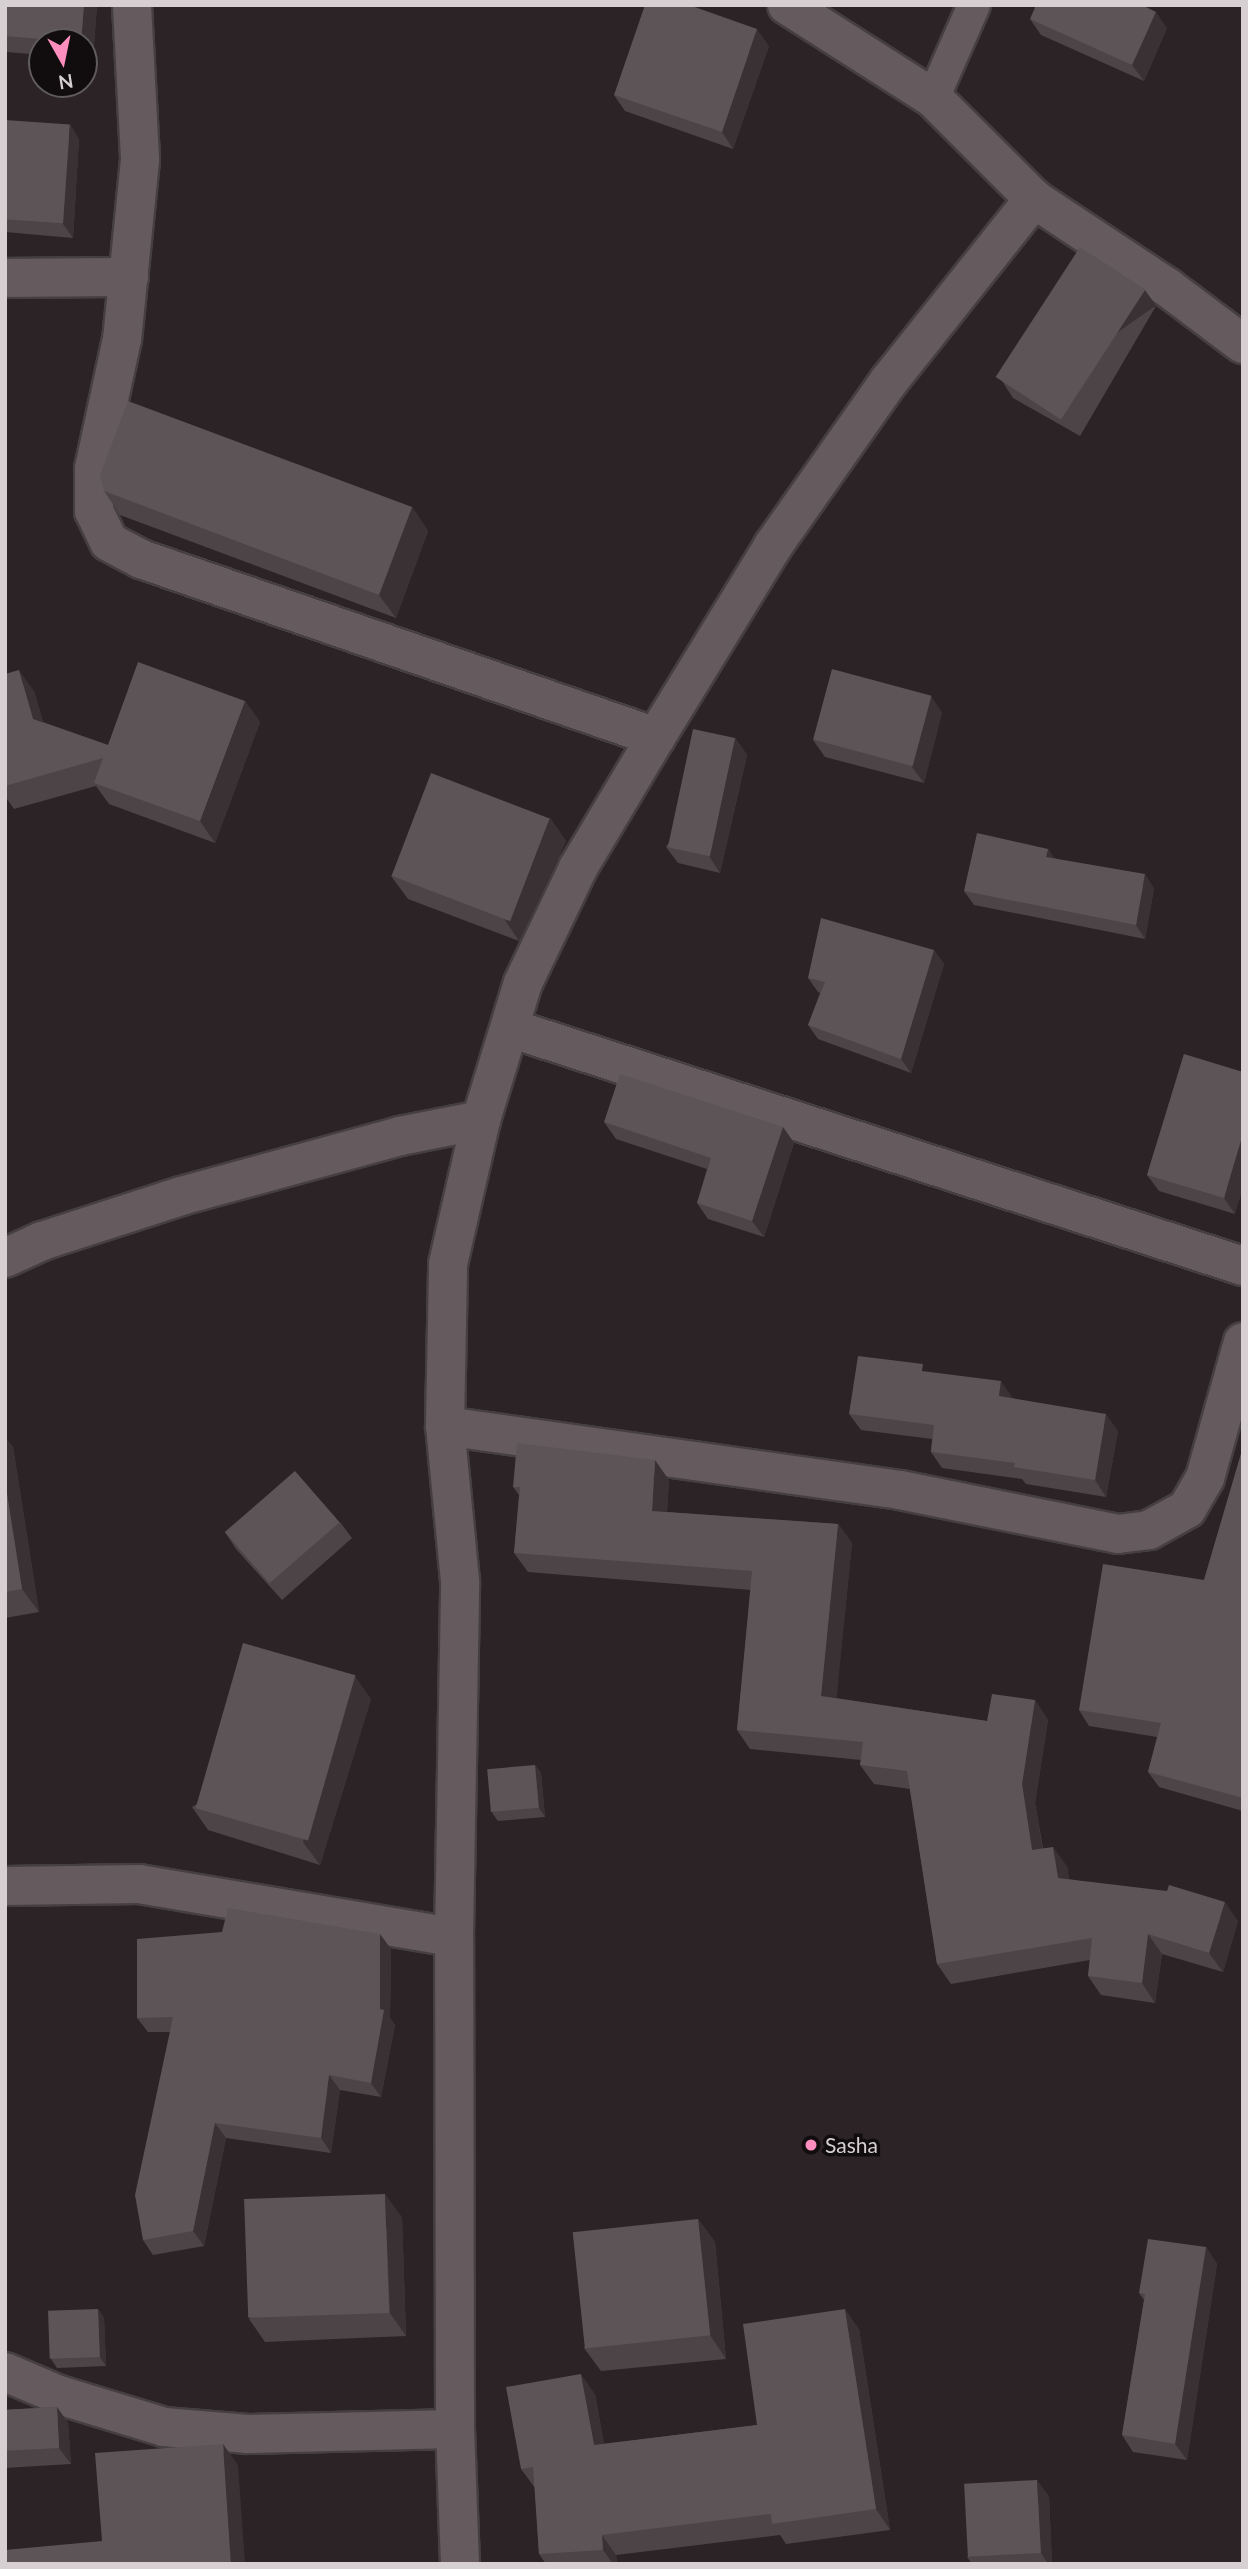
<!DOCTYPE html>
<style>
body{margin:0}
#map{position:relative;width:1248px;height:2569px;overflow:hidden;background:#2b2326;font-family:Lato,sans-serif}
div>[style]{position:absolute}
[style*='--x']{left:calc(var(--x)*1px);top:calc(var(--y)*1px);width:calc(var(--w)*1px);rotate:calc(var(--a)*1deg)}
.roads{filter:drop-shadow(2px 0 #463f42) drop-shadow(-2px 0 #463f42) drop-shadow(0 2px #463f42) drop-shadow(0 -2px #463f42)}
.lane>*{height:32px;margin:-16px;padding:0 16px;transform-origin:16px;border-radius:16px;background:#655b5e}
.street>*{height:38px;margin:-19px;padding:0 19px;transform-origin:19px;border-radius:19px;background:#655b5e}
.wall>*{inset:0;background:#4d4447}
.shaded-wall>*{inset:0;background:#393134;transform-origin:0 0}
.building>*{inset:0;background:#5c5456;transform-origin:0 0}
.dots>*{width:19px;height:19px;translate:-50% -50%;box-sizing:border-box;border:4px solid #110d0f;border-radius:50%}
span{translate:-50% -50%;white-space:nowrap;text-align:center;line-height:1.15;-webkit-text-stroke:7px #110d0f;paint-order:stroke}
.poi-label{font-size:21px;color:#d6d0d2}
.left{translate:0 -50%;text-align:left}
.frame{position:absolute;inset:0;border:7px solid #d6d0d2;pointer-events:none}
.north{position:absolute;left:28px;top:28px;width:70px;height:70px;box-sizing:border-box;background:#110d0f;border:2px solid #605b5d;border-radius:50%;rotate:171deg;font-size:19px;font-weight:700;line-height:28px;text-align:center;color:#d6d0d2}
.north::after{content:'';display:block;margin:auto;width:24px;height:32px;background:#fe8ebd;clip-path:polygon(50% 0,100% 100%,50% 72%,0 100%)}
</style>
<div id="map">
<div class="roads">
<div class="lane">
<div style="--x:933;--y:98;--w:102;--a:-66.2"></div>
</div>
<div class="street">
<div style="--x:132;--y:5;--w:155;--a:87"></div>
<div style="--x:140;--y:160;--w:180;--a:95.7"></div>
<div style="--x:122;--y:339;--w:133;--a:102.2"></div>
<div style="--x:94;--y:469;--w:42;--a:90"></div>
<div style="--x:94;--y:511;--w:34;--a:64"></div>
<div style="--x:109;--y:542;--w:36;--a:28"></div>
<div style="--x:141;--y:559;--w:545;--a:19.07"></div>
<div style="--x:787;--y:5;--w:173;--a:32.5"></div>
<div style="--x:933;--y:98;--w:143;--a:45"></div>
<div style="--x:1034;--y:199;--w:159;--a:33.5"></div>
<div style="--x:1167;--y:287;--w:95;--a:36.9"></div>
<div style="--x:5;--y:278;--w:124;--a:-0.5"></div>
<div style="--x:510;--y:1028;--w:771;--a:17.99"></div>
<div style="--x:5;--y:1258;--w:41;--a:-24.7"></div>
<div style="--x:42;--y:1241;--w:146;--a:-17.9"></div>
<div style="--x:181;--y:1196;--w:227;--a:-15.3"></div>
<div style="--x:400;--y:1136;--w:83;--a:-11.2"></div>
<div style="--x:445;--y:1426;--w:459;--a:8"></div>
<div style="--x:900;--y:1490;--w:222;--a:11.4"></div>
<div style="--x:1118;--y:1534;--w:31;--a:-7"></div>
<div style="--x:1149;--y:1530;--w:43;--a:-28.9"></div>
<div style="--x:1187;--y:1509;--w:36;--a:-60"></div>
<div style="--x:1205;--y:1478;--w:141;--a:-74.4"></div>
<div style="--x:5;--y:1886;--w:134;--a:-0.9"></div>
<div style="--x:139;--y:1884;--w:319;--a:9.6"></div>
<div style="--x:5;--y:2372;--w:59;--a:23.1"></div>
<div style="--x:59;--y:2395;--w:110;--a:16.9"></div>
<div style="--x:164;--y:2427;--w:84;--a:4.8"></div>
<div style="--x:248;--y:2434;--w:207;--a:-1.4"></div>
<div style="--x:460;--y:2564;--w:135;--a:-92.1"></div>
<div style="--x:455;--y:2429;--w:492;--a:-90.1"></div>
<div style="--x:454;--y:1937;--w:356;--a:-89"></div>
<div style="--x:460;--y:1581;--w:156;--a:-95.5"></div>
<div style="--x:445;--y:1426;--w:162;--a:-88.9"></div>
<div style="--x:448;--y:1264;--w:148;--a:-77.1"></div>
<div style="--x:481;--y:1120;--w:143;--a:-73"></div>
<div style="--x:523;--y:983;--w:127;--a:-64.4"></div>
<div style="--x:578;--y:868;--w:152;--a:-59.2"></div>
<div style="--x:656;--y:737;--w:224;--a:-58.5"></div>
<div style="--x:773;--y:546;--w:202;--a:-54.9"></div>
<div style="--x:889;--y:381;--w:233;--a:-51.5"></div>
</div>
</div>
<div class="wall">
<div style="clip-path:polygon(5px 5px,97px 5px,93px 59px,84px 58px,84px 42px,42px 42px,42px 55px,6px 52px,5px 50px)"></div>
<div style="clip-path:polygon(1030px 19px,1167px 28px,1144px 81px,1041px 35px)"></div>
<div style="clip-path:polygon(769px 46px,733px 149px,625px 111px,614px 95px)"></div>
<div style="clip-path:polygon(5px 120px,79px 139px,73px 238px,5px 232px)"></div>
<div style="clip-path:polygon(1156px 306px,1080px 436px,1013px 398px,1002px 381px)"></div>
<div style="clip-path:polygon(104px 491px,412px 507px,428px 531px,396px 618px,120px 515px)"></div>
<div style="clip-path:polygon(5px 674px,34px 691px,43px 722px,108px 745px,245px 701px,260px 722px,215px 843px,109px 804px,96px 786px,14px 809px,5px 796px)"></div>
<div style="clip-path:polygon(942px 712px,924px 783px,825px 757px,813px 740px)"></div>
<div style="clip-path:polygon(735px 738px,747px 755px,720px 873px,678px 863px,666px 847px)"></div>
<div style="clip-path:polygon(550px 818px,566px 841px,519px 941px,408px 899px,391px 876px)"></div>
<div style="clip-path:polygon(1048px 849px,1054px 858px,1154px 888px,1145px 939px,974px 905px,964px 891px)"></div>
<div style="clip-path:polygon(934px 950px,944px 964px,911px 1073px,818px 1039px,808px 1025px,820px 993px,818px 992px,808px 978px)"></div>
<div style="clip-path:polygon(1184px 1054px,1235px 1214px,1159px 1191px,1147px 1175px)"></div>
<div style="clip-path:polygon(604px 1122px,783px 1127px,794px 1143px,764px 1237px,708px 1219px,697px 1203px,707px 1169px,616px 1139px)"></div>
<div style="clip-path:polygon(928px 1372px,1118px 1431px,1106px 1497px,1026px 1484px,1022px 1479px,942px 1468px,931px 1452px,932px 1439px,861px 1430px,849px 1414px)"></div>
<div style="clip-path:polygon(5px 1437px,13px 1447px,39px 1612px,5px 1618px)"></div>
<div style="clip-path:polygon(1243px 1447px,1243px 1811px,1159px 1787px,1148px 1772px,1157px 1737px,1089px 1726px,1079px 1710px,1204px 1580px)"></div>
<div style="clip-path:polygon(669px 1480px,667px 1512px,838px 1524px,852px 1543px,836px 1698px,987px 1721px,1035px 1700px,1048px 1720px,1035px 1803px,1043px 1848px,1067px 1866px,1069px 1879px,1238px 1921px,1223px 1972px,1162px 1954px,1155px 2003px,1101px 1995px,1088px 1976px,1090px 1960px,951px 1984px,937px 1964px,910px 1789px,874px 1784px,860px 1765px,861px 1760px,750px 1749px,737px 1730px,751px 1590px,528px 1572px,514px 1553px,519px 1495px,513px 1487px)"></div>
<div style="clip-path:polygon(340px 1522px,352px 1538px,282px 1600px,236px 1549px,225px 1532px)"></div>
<div style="clip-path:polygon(371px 1699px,320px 1865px,208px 1830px,192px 1807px)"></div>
<div style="clip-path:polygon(535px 1765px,541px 1773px,545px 1817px,498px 1821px,492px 1813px)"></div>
<div style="clip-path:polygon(391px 1949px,390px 2018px,395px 2025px,381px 2097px,340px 2090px,331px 2153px,226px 2138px,204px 2246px,153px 2255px,143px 2240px,170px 2032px,148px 2032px,137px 2018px)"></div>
<div style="clip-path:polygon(402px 2217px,406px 2336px,265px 2342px,249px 2319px)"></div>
<div style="clip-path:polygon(698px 2219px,715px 2242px,726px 2359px,601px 2371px,584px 2348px)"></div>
<div style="clip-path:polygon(1206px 2247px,1217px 2264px,1187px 2460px,1133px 2452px,1122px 2435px,1144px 2300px,1139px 2293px)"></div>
<div style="clip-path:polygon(98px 2309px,104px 2318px,106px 2366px,57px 2368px,51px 2359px)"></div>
<div style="clip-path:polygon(859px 2329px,890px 2530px,786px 2544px,780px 2535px,616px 2555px,617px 2564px,546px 2564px,539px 2554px,535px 2488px,521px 2469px,595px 2394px,604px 2444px,757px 2425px)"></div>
<div style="clip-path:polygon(57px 2407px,68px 2423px,71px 2464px,5px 2468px,5px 2410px)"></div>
<div style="clip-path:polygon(1049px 2496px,1052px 2564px,972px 2564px,967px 2557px)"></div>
</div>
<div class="shaded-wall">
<div style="clip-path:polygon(84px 5px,97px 5px,93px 59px,84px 46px,84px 42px,81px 42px)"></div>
<div style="clip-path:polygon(1156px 12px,1167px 28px,1144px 81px,1132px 65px)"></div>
<div style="clip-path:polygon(757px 29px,769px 46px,733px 149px,722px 132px)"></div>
<div style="clip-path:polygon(70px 124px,79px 139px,73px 238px,63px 224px)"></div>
<div style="left:1145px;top:290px;width:19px;height:151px;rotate:55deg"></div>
<div style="clip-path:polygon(412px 507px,428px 531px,396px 618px,379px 595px)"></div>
<div style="clip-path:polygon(19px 670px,34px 691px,48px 740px,33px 719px)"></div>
<div style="clip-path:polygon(931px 696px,942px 712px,924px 783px,912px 767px)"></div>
<div style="clip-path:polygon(245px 701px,260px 722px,215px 843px,200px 821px)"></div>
<div style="clip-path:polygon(735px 738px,747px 755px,720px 873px,709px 856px)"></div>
<div style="clip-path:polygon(550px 818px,566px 841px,519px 941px,503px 917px)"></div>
<div style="clip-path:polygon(1048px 849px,1057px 862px,1046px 857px)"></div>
<div style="clip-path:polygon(1145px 874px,1154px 888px,1145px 939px,1136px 925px)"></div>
<div style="clip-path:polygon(934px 950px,944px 964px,911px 1073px,901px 1059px)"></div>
<div style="clip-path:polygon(783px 1127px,794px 1143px,764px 1237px,752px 1221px)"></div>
<div style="clip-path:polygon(1243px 1134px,1243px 1189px,1235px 1214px,1224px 1198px)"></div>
<div style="clip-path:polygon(1001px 1381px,1012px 1397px,1010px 1412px,999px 1396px)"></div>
<div style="clip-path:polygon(1106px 1414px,1118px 1431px,1106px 1497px,1095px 1480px)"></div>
<div style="clip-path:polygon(5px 1437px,13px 1447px,39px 1612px,22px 1589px,5px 1481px)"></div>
<div style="clip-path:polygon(655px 1460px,669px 1480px,666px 1531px,652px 1511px)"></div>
<div style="clip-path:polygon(838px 1524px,852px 1543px,835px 1715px,821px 1696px)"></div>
<div style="clip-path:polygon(355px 1676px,371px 1699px,320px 1865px,303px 1842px)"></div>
<div style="clip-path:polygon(1035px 1700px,1048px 1720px,1035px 1803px,1046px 1870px,1032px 1850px,1022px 1784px)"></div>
<div style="clip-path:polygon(535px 1765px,541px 1773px,545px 1817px,539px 1808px)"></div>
<div style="clip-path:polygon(1053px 1847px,1067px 1866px,1072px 1897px,1058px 1878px)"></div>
<div style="clip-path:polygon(1225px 1902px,1238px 1921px,1223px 1972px,1209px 1953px)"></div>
<div style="clip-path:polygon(380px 1934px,391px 1949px,390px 2018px,395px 2025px,381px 2097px,371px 2083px,380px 2009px)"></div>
<div style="clip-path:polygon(1148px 1934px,1162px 1954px,1155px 2003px,1142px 1983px)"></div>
<div style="clip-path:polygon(329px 2075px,340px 2090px,331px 2153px,321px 2138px)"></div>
<div style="clip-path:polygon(215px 2123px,226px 2138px,204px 2246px,193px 2231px)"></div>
<div style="clip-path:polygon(385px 2194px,402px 2217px,406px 2336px,390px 2313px)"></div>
<div style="clip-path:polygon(698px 2219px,715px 2242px,726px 2359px,710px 2335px)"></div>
<div style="clip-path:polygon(1206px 2247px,1217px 2264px,1187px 2460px,1175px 2444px)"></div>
<div style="clip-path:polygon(98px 2309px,104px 2318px,106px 2366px,100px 2357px)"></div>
<div style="clip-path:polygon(845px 2309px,859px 2329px,890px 2530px,876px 2509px)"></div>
<div style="clip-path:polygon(581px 2374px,595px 2394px,608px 2465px,594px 2445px)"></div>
<div style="clip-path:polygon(57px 2407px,68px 2423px,71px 2464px,59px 2448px)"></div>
<div style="clip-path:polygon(223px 2444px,238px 2465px,245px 2564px,231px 2564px)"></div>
<div style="clip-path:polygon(1037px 2480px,1049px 2496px,1052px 2564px,1048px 2564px,1041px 2553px)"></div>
<div style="clip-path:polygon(602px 2535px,616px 2555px,617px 2564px,613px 2564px,603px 2550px)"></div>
</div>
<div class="building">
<div style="clip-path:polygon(5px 5px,84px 5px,81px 42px,5px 36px)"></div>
<div style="clip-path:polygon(645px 5px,689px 5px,757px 29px,722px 132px,614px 95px)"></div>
<div style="clip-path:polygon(1036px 5px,1142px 5px,1156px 12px,1132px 65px,1030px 19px)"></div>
<div style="left:5px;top:120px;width:65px;height:99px;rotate:4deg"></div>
<div style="left:1080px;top:247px;width:78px;height:155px;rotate:33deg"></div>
<div style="clip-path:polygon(128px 401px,412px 507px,379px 595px,104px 491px,100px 475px)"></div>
<div style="clip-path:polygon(138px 662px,245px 701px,200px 821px,94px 783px,103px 758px,5px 786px,5px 674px,19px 670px,33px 719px,108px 745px)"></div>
<div style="left:832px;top:669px;width:103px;height:73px;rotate:15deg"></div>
<div style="left:693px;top:729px;width:43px;height:121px;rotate:12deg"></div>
<div style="left:431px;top:773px;width:127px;height:110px;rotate:21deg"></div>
<div style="clip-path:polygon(977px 833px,1048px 849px,1046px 857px,1145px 874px,1136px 925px,964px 891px)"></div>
<div style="clip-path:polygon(821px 918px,934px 950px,901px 1059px,808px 1025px,825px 982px,808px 978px)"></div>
<div style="clip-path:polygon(1184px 1054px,1243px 1072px,1243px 1134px,1224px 1198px,1147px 1175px)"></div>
<div style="clip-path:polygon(620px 1074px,783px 1127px,752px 1221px,697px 1203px,711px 1158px,604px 1122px)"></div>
<div style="clip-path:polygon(858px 1356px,923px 1364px,922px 1371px,1001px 1381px,999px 1396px,1106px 1414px,1095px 1480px,1014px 1467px,1015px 1463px,931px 1452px,934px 1425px,849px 1414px)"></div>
<div style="clip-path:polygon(517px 1443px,655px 1460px,652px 1511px,838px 1524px,821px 1696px,987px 1721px,992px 1694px,1035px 1700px,1022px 1784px,1032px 1850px,1053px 1847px,1058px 1878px,1167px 1891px,1169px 1885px,1225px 1902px,1209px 1953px,1148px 1934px,1142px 1983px,1088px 1976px,1092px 1938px,937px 1964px,907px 1771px,860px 1765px,863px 1742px,737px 1730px,752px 1571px,514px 1553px,520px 1487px,513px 1487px)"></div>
<div style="clip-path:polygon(1243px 1447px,1243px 1798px,1148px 1772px,1161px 1723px,1079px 1710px,1103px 1564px,1204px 1580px)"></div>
<div style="left:295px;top:1471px;width:68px;height:93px;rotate:49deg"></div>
<div style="clip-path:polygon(5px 1481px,22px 1589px,5px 1592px)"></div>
<div style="left:243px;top:1643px;width:117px;height:172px;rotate:16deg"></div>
<div style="left:535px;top:1765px;width:43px;height:48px;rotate:85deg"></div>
<div style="clip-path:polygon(228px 1908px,380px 1934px,380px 2009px,384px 2010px,371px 2083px,329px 2075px,321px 2138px,215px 2123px,193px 2231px,143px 2240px,135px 2195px,173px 2017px,137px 2018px,137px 1939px,222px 1932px)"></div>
<div style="left:385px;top:2194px;width:119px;height:141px;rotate:88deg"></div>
<div style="left:698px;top:2219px;width:117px;height:126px;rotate:84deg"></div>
<div style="clip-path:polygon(1148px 2239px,1206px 2247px,1175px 2444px,1122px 2435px,1145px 2294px,1139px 2293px)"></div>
<div style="left:98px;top:2309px;width:48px;height:50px;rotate:88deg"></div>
<div style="clip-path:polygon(845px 2309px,876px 2509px,772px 2524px,771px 2514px,602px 2535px,603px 2550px,539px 2554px,533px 2467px,521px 2469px,506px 2387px,581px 2374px,594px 2445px,757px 2425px,743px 2324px)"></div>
<div style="left:57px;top:2407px;width:41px;height:52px;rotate:87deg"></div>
<div style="clip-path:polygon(223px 2444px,231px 2564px,5px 2564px,5px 2550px,102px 2541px,95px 2453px)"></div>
<div style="left:1037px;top:2480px;width:73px;height:73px;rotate:87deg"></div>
</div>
<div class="dots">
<div style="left:811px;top:2145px;background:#fe8ebd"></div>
</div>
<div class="poi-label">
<span class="left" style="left:825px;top:2145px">Sasha</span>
</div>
<div class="frame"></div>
<div class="north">N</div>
</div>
